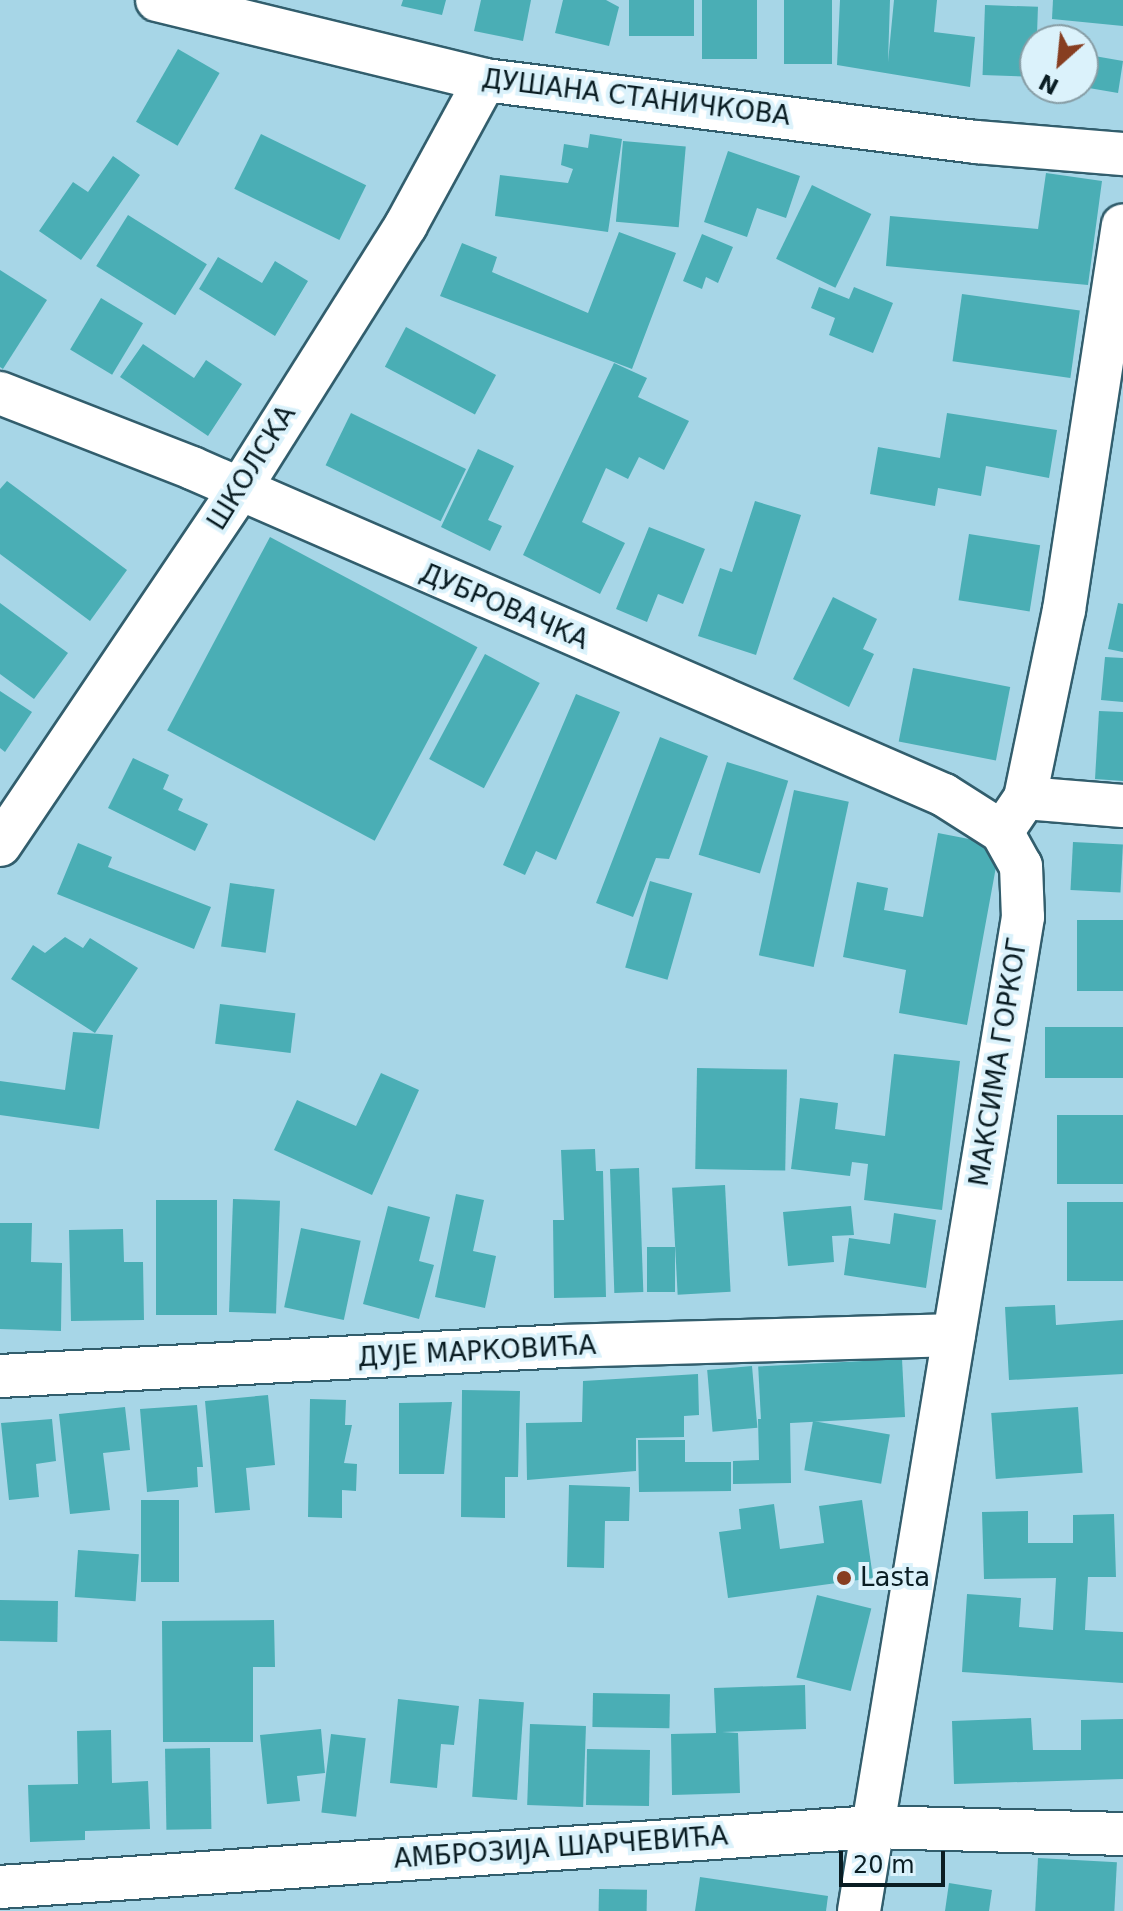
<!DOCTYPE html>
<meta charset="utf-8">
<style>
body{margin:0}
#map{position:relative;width:1123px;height:1911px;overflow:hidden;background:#a7d6e7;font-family:"DejaVu Sans",sans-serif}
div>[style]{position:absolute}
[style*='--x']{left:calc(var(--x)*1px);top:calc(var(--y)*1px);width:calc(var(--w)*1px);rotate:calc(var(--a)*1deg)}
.building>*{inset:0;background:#4aaeb5;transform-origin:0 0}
.roads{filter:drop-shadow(2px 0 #325e6d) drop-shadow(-2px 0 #325e6d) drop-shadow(0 2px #325e6d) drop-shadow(0 -2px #325e6d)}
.minor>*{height:42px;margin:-21px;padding:0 21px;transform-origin:21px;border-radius:21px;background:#fff}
.dots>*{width:22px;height:22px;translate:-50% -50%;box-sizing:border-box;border:4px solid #dbf2fb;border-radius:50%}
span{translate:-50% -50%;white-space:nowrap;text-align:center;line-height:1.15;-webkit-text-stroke:8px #dbf2fb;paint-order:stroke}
.street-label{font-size:26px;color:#0a1d23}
.poi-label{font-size:26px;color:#0a1d23}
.left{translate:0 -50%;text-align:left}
.north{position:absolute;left:1019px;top:24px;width:80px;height:80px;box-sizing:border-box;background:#dbf2fb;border:2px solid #879da5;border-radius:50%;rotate:207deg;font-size:22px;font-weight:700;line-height:32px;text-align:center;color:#0a1d23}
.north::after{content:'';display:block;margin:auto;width:28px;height:36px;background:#873e21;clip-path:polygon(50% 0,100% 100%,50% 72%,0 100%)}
.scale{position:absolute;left:839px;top:1851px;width:106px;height:36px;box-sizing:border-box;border:4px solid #0a1d23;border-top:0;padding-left:10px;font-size:24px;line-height:28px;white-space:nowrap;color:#0a1d23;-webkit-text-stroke:6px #dbf2fb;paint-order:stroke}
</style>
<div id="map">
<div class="building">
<div style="clip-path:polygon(403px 0,446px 0,442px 15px,401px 6px)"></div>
<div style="clip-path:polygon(481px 0,531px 0,523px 41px,474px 31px)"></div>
<div style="clip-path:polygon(563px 0,606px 0,619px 7px,609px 46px,555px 33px)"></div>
<div style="left:629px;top:0;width:65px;height:36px"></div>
<div style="left:702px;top:0;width:55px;height:59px"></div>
<div style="left:784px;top:0;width:48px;height:64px"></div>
<div style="clip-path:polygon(840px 0,890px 0,888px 62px,894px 0,937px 0,934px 32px,975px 37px,970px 87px,837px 65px)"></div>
<div style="clip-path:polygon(1053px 0,1123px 0,1123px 26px,1052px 19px)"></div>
<div style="left:985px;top:5px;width:53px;height:70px;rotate:2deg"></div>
<div style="left:178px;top:49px;width:48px;height:84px;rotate:30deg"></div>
<div style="clip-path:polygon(1083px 54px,1123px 61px,1118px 93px,1083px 87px)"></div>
<div style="clip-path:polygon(1047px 88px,1072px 88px,1071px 99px,1046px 95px)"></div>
<div style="left:261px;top:134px;width:117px;height:61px;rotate:26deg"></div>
<div style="clip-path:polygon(590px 134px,622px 139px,608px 232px,495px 216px,500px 175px,568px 183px,573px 169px,561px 165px,564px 144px,588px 148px)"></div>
<div style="left:623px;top:141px;width:63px;height:81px;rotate:5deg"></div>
<div style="clip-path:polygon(728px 151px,800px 176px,786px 218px,757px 208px,747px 237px,704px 222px)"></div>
<div style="clip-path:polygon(113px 156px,140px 175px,81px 260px,39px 231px,73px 182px,88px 192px)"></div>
<div style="clip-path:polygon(1046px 173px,1102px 181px,1088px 285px,886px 266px,890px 216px,1038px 229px)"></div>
<div style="left:812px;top:185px;width:66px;height:82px;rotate:26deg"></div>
<div style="left:128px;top:215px;width:93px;height:60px;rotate:32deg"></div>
<div style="clip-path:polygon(619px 232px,676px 253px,632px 369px,440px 296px,462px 243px,497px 257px,492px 272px,588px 313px)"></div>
<div style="clip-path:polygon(702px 234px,733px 247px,718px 283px,706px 277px,702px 289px,683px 281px)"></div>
<div style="clip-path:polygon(218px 257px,262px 283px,275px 261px,308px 281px,275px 336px,199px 289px)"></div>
<div style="clip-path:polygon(0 270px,47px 300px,3px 369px,0 367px)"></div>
<div style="clip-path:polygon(819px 287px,849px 299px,854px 287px,893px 303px,873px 353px,829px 335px,835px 318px,811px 308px)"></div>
<div style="left:962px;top:294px;width:119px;height:68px;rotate:8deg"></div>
<div style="left:101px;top:298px;width:49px;height:60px;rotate:31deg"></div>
<div style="left:406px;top:327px;width:102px;height:45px;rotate:28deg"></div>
<div style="clip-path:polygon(143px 344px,194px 378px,206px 360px,242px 384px,208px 436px,120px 377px)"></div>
<div style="clip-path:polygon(614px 363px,647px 378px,638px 397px,689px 421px,664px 470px,639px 457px,628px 479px,606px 468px,582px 522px,625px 543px,600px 594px,523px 555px)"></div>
<div style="left:351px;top:413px;width:128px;height:58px;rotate:26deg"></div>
<div style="clip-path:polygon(947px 413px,1057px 430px,1049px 478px,986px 466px,981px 496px,938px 488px,935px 506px,870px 494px,878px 447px,940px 458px)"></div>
<div style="clip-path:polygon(478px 449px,514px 466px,488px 520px,502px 526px,490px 551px,441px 527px)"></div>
<div style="clip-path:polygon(7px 481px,127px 570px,90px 621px,0 554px,0 489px)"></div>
<div style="clip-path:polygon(755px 501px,801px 515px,756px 655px,698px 636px,720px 568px,732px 572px)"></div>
<div style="clip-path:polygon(649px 527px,705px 549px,683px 604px,658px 594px,647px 622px,616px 609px)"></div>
<div style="left:969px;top:534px;width:72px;height:67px;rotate:9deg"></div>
<div style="left:270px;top:537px;width:235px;height:219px;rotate:28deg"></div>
<div style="clip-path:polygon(833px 597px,877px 619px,863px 649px,874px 654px,849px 707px,793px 679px)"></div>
<div style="clip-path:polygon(0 603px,68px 653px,34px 699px,0 674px)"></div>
<div style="clip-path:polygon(1118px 603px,1123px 604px,1123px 652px,1108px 649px)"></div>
<div style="left:485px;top:654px;width:62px;height:119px;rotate:28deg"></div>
<div style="clip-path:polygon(1105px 657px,1123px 658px,1123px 702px,1101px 700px)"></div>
<div style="left:913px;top:668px;width:99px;height:75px;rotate:11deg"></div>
<div style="clip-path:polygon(0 691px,32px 712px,5px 752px,0 748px)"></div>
<div style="clip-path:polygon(576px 694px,620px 712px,556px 860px,536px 851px,525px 875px,503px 865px)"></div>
<div style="clip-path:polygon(1099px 711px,1123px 712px,1123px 781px,1095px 779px)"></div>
<div style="clip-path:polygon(660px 737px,708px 756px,669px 859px,656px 858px,633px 917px,596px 903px)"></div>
<div style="clip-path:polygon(133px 758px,169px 775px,163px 789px,183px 799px,178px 810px,208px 824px,195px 851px,108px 808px)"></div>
<div style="left:727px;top:762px;width:64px;height:97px;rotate:17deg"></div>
<div style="left:794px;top:790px;width:56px;height:169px;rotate:12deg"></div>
<div style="clip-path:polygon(938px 833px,1000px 845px,967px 1025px,899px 1013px,906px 970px,843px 957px,857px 882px,888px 888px,884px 910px,923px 917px)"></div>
<div style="left:1073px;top:842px;width:50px;height:48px;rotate:3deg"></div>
<div style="clip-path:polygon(78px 843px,112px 857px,108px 867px,211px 907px,194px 949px,57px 894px)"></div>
<div style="left:650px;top:881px;width:44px;height:90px;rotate:16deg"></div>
<div style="left:230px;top:883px;width:45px;height:64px;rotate:8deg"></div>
<div style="left:1123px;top:920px;width:71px;height:46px;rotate:90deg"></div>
<div style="clip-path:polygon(65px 937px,83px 948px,90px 938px,138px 968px,95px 1033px,11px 979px,33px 945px,45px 953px)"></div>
<div style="left:220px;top:1004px;width:76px;height:40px;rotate:7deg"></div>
<div style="left:1123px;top:1027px;width:51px;height:78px;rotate:90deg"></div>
<div style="clip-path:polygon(73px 1032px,113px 1035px,99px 1129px,0 1115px,0 1081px,65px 1090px)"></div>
<div style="clip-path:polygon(894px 1054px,960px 1061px,942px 1210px,864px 1200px,868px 1164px,852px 1162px,850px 1176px,791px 1169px,800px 1098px,838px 1103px,835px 1129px,885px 1136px)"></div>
<div style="left:697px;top:1068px;width:90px;height:101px;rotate:1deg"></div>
<div style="clip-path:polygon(381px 1073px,419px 1090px,372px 1195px,274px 1150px,297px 1100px,356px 1126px)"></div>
<div style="left:1123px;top:1115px;width:69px;height:66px;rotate:90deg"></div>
<div style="clip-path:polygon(595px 1149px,596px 1171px,603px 1171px,606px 1297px,554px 1298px,553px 1220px,564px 1220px,561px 1150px)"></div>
<div style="left:639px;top:1168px;width:124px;height:29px;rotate:88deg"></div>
<div style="left:725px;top:1185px;width:107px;height:53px;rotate:87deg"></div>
<div style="clip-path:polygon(456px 1194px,484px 1200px,473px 1251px,496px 1256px,485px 1308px,435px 1297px)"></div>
<div style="left:233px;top:1199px;width:47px;height:113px;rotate:2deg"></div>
<div style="left:217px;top:1200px;width:115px;height:61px;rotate:90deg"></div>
<div style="left:1067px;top:1202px;width:56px;height:79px"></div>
<div style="clip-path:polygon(388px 1206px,430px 1217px,419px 1261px,434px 1265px,419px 1319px,363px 1304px)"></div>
<div style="clip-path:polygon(851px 1206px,854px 1235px,832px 1236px,834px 1262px,788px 1266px,783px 1212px)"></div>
<div style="clip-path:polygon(894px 1213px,936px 1220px,926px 1288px,844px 1275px,849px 1238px,890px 1244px)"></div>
<div style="clip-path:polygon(0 1223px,32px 1223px,31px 1262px,62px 1263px,61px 1331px,0 1329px)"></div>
<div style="left:301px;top:1228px;width:61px;height:81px;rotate:12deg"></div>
<div style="clip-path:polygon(123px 1229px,124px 1262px,143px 1262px,144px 1320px,71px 1321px,69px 1230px)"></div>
<div style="left:647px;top:1247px;width:28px;height:45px"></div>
<div style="clip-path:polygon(1055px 1305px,1056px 1325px,1123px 1320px,1123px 1374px,1009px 1380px,1005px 1307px)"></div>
<div style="left:902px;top:1359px;width:58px;height:144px;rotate:87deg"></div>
<div style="left:752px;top:1366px;width:62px;height:45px;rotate:85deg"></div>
<div style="clip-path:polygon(698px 1374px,699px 1415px,684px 1416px,684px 1437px,636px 1438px,636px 1471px,527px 1480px,526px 1423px,582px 1422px,583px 1381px)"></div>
<div style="clip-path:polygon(462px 1390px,520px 1391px,518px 1477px,505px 1477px,505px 1518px,461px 1517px)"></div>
<div style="clip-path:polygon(268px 1395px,275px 1465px,246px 1468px,250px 1510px,215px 1513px,205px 1401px)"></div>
<div style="clip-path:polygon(310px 1399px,346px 1400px,345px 1425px,352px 1425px,344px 1463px,357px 1464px,356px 1491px,342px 1490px,342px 1518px,308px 1517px)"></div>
<div style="clip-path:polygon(452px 1402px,444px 1474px,399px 1474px,399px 1403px)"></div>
<div style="clip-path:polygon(197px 1405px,203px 1467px,197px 1467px,198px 1487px,147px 1492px,140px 1409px)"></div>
<div style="clip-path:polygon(125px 1407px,130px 1450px,103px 1453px,110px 1510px,70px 1514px,59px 1414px)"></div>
<div style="left:1078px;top:1407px;width:66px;height:87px;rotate:86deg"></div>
<div style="clip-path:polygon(52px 1419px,56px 1461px,36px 1464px,39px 1497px,9px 1500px,1px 1423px)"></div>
<div style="clip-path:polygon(758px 1419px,790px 1419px,791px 1483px,733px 1484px,733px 1461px,759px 1460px)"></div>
<div style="left:813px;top:1421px;width:78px;height:50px;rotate:10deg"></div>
<div style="clip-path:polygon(638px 1440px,685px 1440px,685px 1462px,731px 1462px,731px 1491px,639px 1492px)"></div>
<div style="clip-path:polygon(569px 1485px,630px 1487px,629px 1521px,605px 1521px,604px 1568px,567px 1567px)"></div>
<div style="left:141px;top:1500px;width:38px;height:82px"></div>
<div style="clip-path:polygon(862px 1500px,873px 1578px,728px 1598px,719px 1532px,741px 1529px,739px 1509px,774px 1504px,780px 1549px,824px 1543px,819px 1506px)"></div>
<div style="clip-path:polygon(1028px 1511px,1028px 1543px,1073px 1543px,1073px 1515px,1114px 1514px,1116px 1577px,1088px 1577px,1085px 1630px,1123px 1632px,1123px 1683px,962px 1672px,967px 1594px,1021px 1598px,1019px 1627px,1053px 1630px,1056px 1578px,984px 1579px,982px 1512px)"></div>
<div style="left:78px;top:1550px;width:61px;height:47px;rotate:4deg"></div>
<div style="left:817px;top:1595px;width:56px;height:85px;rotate:14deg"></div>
<div style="left:0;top:1600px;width:58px;height:41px;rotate:1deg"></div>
<div style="clip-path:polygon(274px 1620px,275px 1667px,253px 1667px,253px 1742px,163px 1742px,162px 1621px)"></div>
<div style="clip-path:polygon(805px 1685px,806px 1729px,722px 1732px,738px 1733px,740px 1793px,672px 1795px,671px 1734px,716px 1733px,714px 1688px)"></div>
<div style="left:593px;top:1693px;width:77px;height:34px;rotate:1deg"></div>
<div style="clip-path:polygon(398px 1699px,459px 1706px,454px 1745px,441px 1744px,437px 1788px,390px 1783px)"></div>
<div style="left:479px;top:1699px;width:45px;height:98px;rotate:4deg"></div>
<div style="clip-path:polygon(1031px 1718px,1033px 1750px,1081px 1750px,1081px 1720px,1123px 1719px,1123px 1779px,954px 1784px,952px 1721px)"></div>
<div style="left:530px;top:1724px;width:56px;height:81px;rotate:2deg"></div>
<div style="clip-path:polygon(321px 1729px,325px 1773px,297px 1776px,300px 1801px,267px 1804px,260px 1735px)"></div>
<div style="clip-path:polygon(111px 1730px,112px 1783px,148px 1781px,150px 1829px,85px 1831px,85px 1840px,30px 1842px,28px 1785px,78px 1784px,77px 1731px)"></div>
<div style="left:331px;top:1734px;width:35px;height:79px;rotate:7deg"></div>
<div style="left:210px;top:1748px;width:81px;height:45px;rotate:89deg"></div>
<div style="left:587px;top:1749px;width:63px;height:56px;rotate:1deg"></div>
<div style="left:1038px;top:1858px;width:79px;height:53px;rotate:3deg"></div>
<div style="clip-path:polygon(700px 1877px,828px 1896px,826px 1911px,695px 1911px)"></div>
<div style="clip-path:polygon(949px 1883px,992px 1890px,989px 1911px,945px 1911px)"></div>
<div style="left:599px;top:1889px;width:48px;height:22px;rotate:1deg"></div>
</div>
<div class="roads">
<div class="minor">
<div style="--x:157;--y:0;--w:338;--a:13.7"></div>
<div style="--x:485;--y:80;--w:495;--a:7.2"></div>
<div style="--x:976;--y:142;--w:147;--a:4.7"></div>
<div style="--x:0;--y:393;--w:206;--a:21.3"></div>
<div style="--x:192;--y:468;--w:820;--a:23.5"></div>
<div style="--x:944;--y:795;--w:69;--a:32.5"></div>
<div style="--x:1002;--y:832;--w:39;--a:61"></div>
<div style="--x:1021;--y:866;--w:51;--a:87.8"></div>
<div style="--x:1023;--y:917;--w:1007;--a:99.37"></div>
<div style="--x:1025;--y:798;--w:98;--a:4.7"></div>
<div style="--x:1002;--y:832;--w:41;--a:-55.9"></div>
<div style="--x:1025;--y:798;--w:192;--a:-78.3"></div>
<div style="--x:1064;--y:610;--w:389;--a:-81.3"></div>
<div style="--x:0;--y:845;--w:426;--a:-56"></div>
<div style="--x:238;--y:492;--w:315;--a:-57.8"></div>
<div style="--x:406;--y:225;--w:165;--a:-61.4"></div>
<div style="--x:0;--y:1376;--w:565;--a:-3.04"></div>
<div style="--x:564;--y:1346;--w:390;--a:-1.6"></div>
<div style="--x:0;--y:1887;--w:875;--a:-3.93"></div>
<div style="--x:873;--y:1827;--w:250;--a:1.6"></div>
</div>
</div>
<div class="dots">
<div style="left:844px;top:1578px;background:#873e21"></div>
</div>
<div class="street-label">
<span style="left:636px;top:98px;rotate:7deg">ДУШАНА СТАНИЧКОВА</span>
<span style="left:252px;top:468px;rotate:-58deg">ШКОЛСКА</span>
<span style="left:504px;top:607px;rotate:23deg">ДУБРОВАЧКА</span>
<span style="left:999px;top:1062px;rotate:-81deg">МАКСИМА ГОРКОГ</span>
<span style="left:477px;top:1352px;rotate:-3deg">ДУЈЕ МАРКОВИЋА</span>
<span style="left:561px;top:1848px;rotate:-4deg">АМБРОЗИЈА ШАРЧЕВИЋА</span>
</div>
<div class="poi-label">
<span class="left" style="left:860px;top:1578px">Lasta</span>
</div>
<div class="north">N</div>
<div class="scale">20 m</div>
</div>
